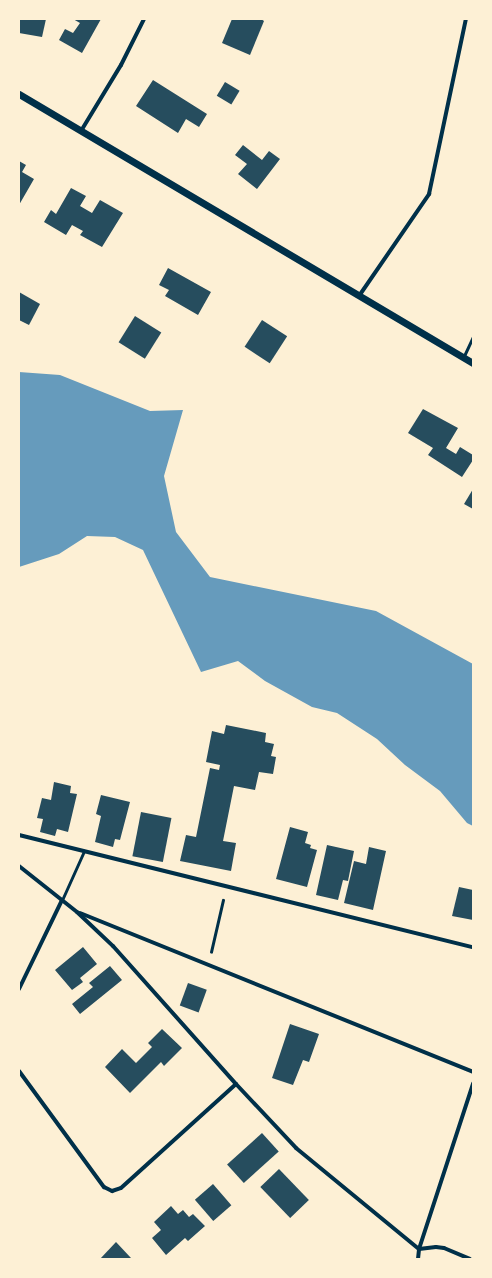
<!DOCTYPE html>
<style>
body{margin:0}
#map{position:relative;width:492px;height:1278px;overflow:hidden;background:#fdf0d5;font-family:Overpass,sans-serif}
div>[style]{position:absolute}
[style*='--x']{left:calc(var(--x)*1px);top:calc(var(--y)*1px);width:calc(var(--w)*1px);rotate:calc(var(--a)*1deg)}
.water>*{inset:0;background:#669bbc}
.building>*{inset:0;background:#264d5e;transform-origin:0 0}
.path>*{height:2.5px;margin:-1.25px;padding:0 1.25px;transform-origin:1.25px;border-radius:1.25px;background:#003049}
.service>*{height:3px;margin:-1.5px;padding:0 1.5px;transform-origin:1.5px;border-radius:1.5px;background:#003049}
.minor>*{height:4px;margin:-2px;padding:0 2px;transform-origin:2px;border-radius:2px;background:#003049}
.tertiary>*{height:7px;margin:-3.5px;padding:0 3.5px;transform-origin:3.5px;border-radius:3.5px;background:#003049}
span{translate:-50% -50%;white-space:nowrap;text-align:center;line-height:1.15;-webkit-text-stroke:4px #fdf0d5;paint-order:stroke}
.frame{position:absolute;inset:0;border:20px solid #fdf0d5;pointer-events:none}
</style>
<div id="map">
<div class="water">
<div style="clip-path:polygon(19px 372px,60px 375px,150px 411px,183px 410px,164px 476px,176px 532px,210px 577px,376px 611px,473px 664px,473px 826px,467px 823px,440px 791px,405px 765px,377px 739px,337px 713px,312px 707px,265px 681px,238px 661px,201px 672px,143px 550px,115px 537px,87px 536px,59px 554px,19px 567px)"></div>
</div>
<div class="building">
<div style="clip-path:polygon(19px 19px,46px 19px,42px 37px,19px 33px)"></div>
<div style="clip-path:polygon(73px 19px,101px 19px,82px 53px,59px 40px,65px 29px,73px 33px,80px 23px)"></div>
<div style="clip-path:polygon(232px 19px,261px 19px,264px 21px,250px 55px,222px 43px)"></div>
<div style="clip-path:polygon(153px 80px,207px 114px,199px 127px,186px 119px,178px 133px,136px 106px)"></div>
<div style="left:225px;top:82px;width:17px;height:16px;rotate:31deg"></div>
<div style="clip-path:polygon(243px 145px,262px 160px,269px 151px,280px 159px,257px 189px,238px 174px,247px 164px,235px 155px)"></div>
<div style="clip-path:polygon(19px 161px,26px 165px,22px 172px,34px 179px,19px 205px)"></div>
<div style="clip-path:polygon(71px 188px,86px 196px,80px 206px,92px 213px,100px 200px,123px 213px,102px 247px,80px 235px,83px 231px,72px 225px,66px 235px,44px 222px,51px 210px,56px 214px)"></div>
<div style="clip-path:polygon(168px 268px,211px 292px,198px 315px,165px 296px,169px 290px,159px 285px)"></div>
<div style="clip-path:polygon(19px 292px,40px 304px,29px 325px,19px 320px)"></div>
<div style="left:135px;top:316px;width:31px;height:31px;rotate:32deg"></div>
<div style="left:262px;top:320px;width:30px;height:32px;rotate:33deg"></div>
<div style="clip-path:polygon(423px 409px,458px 428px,446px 448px,456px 454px,460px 447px,473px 455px,473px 460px,462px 477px,428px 455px,433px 448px,408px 433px)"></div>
<div style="clip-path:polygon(473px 489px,473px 509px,464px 504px)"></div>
<div style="clip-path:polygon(226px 725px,266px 733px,265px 742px,274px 744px,271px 756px,276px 757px,273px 774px,259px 772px,255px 790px,234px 786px,223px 841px,236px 843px,231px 871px,180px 861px,186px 835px,196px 837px,210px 768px,219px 770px,220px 765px,206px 762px,212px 731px,224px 734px)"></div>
<div style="clip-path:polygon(54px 782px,71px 786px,70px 793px,77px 794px,68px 832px,57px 829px,55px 836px,40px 832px,43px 819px,37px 818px,42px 798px,51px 800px)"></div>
<div style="clip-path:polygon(101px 795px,130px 802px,120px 840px,115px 839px,113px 847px,95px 842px,101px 816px,96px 814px)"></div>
<div style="left:141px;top:812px;width:31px;height:45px;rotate:11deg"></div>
<div style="clip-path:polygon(290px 827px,308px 832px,305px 843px,311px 845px,310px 848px,317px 850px,307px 887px,276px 879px)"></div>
<div style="clip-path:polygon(327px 845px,354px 851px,348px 881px,343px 880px,338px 900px,316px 895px)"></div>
<div style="clip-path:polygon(369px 847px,386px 851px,373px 910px,344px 903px,354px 861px,366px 864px)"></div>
<div style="clip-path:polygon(459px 887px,473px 890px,473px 920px,452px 916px)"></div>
<div style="clip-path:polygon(83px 947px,97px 964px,80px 978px,83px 982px,72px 990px,55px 970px)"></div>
<div style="clip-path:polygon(110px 966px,122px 980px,80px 1014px,72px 1004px,93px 987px,89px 983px)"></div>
<div style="left:188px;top:983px;width:20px;height:24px;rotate:20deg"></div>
<div style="clip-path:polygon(290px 1024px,319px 1034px,309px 1062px,303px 1060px,293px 1085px,272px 1078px)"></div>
<div style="clip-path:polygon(162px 1029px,182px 1048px,164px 1066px,161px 1062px,130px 1093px,105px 1067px,122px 1049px,136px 1063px,152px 1047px,148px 1043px)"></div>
<div style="left:262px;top:1133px;width:25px;height:47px;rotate:48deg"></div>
<div style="left:279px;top:1169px;width:43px;height:26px;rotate:46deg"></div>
<div style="left:213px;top:1184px;width:28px;height:24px;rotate:49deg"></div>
<div style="clip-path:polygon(171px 1206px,178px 1214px,183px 1210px,189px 1217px,193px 1214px,205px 1226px,188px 1241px,185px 1238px,166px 1255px,152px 1238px,161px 1230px,154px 1222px)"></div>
<div style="clip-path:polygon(116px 1242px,131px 1258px,100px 1259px)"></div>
</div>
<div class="path">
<div style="--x:211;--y:952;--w:53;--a:-77"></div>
</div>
<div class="service">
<div style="--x:463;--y:358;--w:23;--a:-65"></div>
<div style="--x:62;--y:900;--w:54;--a:-65.8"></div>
</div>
<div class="minor">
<div style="--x:81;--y:131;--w:77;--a:-58.8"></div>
<div style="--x:121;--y:65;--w:51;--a:-63.4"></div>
<div style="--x:359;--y:296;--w:124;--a:-55.5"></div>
<div style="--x:429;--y:194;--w:179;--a:-78.1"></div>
<div style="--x:19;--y:835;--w:468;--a:13.9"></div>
<div style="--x:19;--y:866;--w:74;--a:38.4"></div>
<div style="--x:77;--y:912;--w:50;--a:43.4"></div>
<div style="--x:113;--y:946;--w:185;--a:48.3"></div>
<div style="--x:236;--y:1084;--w:88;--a:46.8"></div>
<div style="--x:296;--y:1148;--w:159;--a:39.4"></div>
<div style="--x:80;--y:913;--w:424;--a:22"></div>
<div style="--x:19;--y:989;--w:99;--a:-64.2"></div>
<div style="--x:19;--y:1071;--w:144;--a:53.8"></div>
<div style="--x:104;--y:1187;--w:9;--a:27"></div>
<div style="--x:112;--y:1191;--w:9;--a:-18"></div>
<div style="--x:121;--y:1188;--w:155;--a:-42.1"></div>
<div style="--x:419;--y:1249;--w:17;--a:-7"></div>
<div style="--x:436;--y:1247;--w:8;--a:7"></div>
<div style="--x:444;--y:1248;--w:28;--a:23"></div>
<div style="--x:418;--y:1259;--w:10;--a:-84"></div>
<div style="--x:419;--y:1249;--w:174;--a:-71.9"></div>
</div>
<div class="tertiary">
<div style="--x:19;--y:94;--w:528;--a:30.65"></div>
</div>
<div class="frame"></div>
</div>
